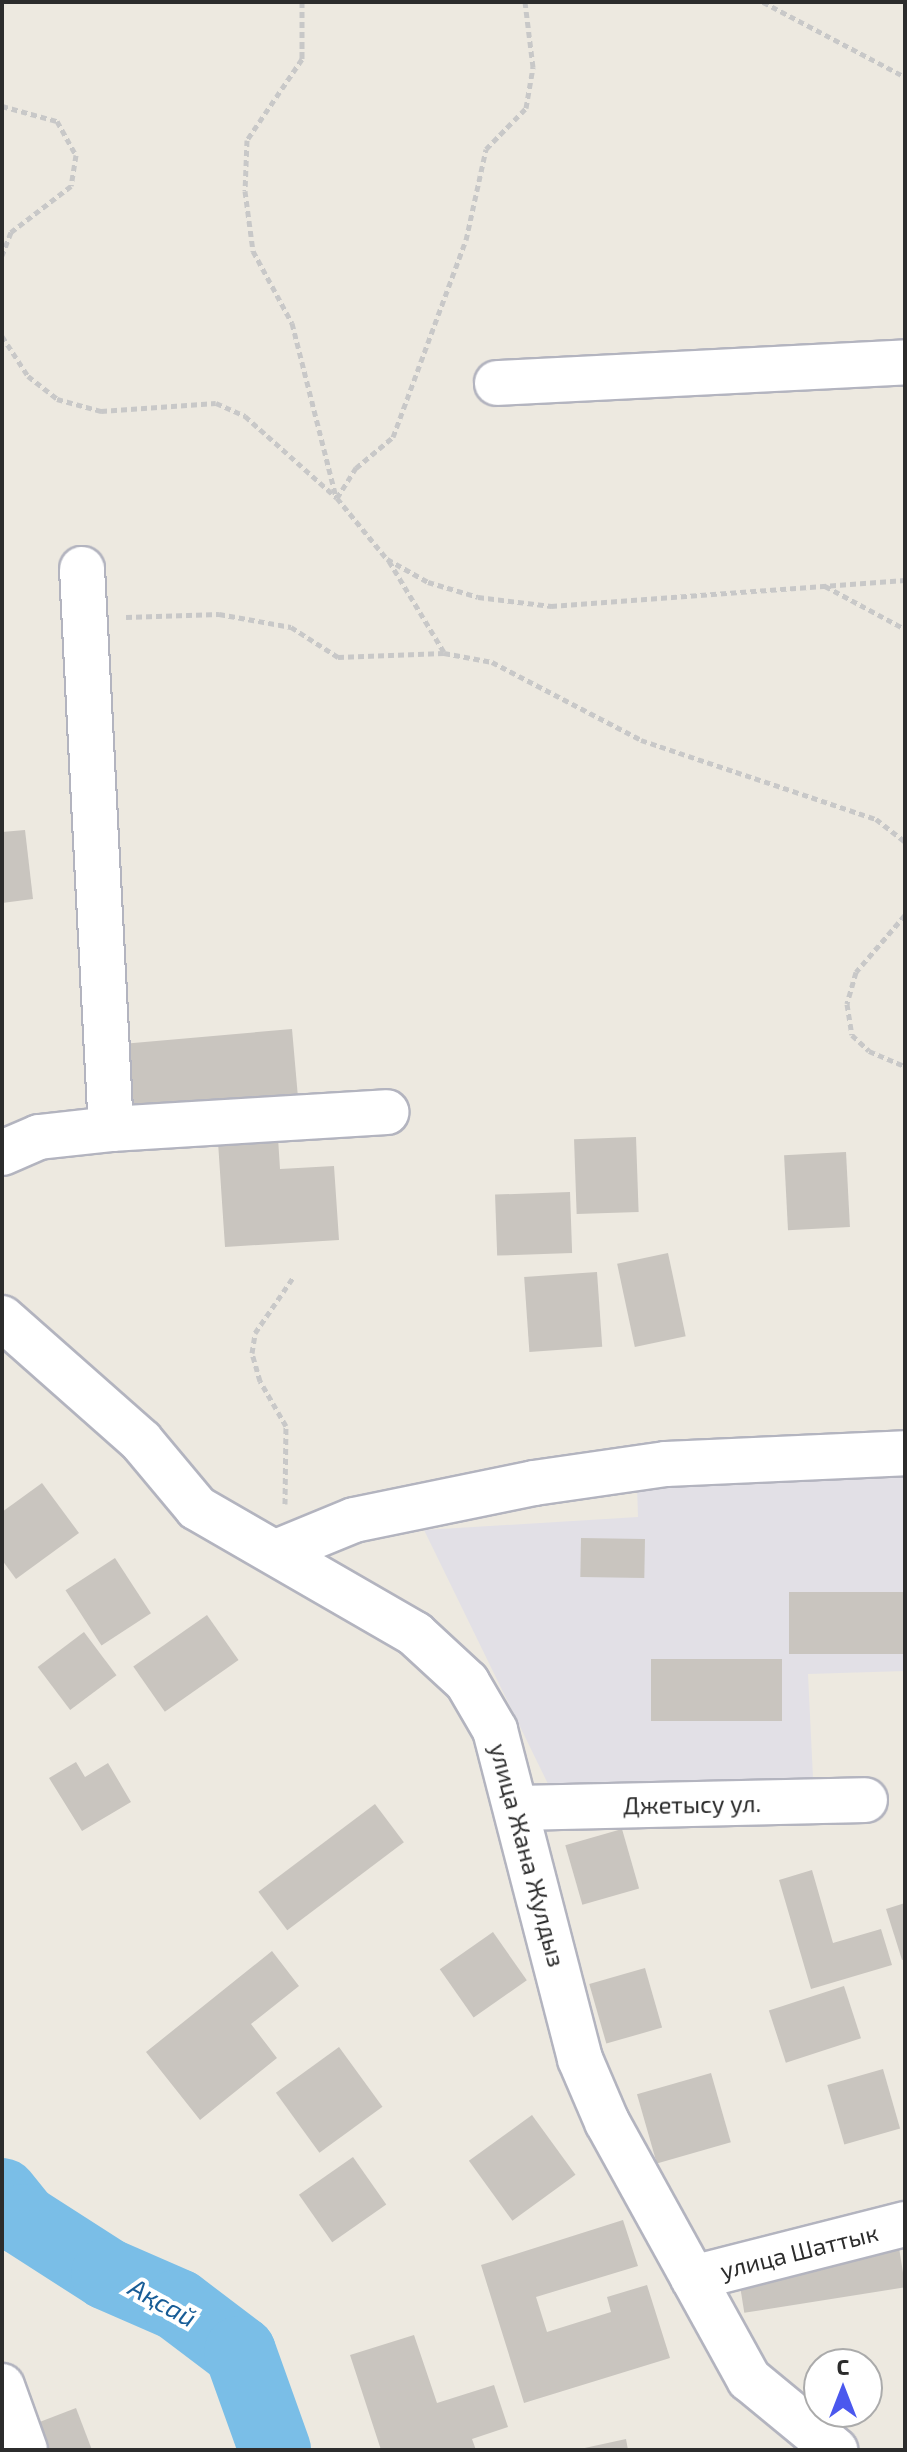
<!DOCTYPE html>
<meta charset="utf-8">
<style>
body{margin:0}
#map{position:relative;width:907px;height:2452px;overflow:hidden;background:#ede9e0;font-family:"Exo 2",sans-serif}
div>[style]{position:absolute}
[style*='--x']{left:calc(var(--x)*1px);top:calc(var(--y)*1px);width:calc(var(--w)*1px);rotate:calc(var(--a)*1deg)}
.industrial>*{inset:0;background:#e2e0e6}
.river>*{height:72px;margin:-36px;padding:0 36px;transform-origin:36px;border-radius:36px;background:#7abee7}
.building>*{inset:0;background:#c9c5bf;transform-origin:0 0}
.path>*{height:5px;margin-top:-2.5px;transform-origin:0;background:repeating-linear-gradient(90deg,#c8c8c8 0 6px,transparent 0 10px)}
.roads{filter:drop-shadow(2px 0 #b3b4bf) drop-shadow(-2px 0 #b3b4bf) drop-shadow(0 2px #b3b4bf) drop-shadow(0 -2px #b3b4bf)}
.minor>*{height:44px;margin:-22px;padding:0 22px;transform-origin:22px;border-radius:22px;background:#fff}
span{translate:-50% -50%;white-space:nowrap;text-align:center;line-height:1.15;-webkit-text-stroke:8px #fff;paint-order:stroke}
.street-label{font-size:24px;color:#2c2c2c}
.water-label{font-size:26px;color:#175c96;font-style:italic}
.frame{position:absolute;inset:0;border:4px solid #2c2c2c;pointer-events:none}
.north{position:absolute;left:803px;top:2348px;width:80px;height:80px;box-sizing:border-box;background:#fff;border:2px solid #ababab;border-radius:50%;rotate:0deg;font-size:22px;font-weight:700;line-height:32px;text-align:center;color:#2c2c2c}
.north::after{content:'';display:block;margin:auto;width:28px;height:36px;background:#4b58ee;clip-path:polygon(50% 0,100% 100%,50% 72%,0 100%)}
</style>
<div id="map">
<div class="industrial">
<div style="clip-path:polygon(905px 1472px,905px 1671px,808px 1674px,813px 1778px,549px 1786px,424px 1530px,638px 1517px,637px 1485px)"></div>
</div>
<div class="river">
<div style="--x:2;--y:2194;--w:33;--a:51"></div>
<div style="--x:23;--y:2220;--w:100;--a:32.7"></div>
<div style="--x:107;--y:2274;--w:77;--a:23.6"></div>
<div style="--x:178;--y:2305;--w:78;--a:37.2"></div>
<div style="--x:240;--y:2352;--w:104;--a:70.3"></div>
</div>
<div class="building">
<div style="clip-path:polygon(25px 830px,33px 899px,2px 903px,2px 832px)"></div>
<div style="left:292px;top:1029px;width:78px;height:165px;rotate:85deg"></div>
<div style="clip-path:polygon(277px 1122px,280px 1169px,334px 1166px,339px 1240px,225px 1247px,217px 1127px)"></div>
<div style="left:636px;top:1137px;width:75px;height:62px;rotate:88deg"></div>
<div style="left:846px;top:1152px;width:75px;height:62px;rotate:87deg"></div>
<div style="left:570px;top:1192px;width:61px;height:75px;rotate:88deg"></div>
<div style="left:668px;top:1253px;width:85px;height:52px;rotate:78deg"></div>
<div style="left:597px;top:1272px;width:75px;height:73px;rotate:86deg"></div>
<div style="clip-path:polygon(42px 1483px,79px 1533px,16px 1579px,2px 1560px,2px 1512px)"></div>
<div style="left:581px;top:1538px;width:64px;height:39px;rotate:1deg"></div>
<div style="left:115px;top:1558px;width:66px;height:59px;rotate:57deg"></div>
<div style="left:789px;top:1592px;width:116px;height:62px"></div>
<div style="left:207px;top:1615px;width:55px;height:90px;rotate:55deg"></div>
<div style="left:84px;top:1632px;width:54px;height:58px;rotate:53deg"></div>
<div style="left:651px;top:1659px;width:131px;height:62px"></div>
<div style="clip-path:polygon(76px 1762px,85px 1777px,108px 1763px,131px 1802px,82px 1831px,49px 1778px)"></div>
<div style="left:375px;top:1804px;width:48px;height:146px;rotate:53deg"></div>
<div style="left:622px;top:1829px;width:62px;height:59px;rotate:74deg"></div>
<div style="clip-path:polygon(812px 1870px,833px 1943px,881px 1929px,892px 1965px,811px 1989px,779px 1880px)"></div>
<div style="clip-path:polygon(905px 1903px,905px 1959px,902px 1960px,886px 1909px)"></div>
<div style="left:493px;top:1932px;width:59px;height:65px;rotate:55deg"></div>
<div style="clip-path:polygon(272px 1951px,299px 1986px,251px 2024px,277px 2058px,200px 2120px,146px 2052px)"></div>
<div style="left:645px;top:1968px;width:62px;height:58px;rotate:74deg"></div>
<div style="left:844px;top:1986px;width:55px;height:79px;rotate:72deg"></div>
<div style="left:339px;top:2047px;width:74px;height:78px;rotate:54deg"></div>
<div style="left:883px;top:2069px;width:62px;height:58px;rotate:74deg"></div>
<div style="left:711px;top:2073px;width:72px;height:77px;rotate:74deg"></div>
<div style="left:532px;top:2115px;width:74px;height:78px;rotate:54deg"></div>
<div style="left:353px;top:2157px;width:58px;height:66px;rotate:55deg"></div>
<div style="clip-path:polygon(623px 2220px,638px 2266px,536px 2297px,547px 2332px,611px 2312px,607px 2297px,647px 2285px,670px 2358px,524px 2403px,481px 2265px)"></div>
<div style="left:897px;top:2235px;width:53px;height:163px;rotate:81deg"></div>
<div style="clip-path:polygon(414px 2335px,437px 2403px,494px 2385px,508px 2427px,472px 2439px,476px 2450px,381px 2450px,350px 2355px)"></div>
<div style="clip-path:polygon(76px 2408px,92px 2450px,47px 2450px,37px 2423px)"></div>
<div style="clip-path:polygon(626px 2439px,628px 2450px,581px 2450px,580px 2449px)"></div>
</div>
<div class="path">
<div style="--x:302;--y:2;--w:57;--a:90"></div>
<div style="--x:302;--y:59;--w:98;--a:124.2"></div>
<div style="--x:247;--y:140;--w:51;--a:92.2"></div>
<div style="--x:245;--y:191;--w:61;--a:82.4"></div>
<div style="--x:253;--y:251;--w:82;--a:61.6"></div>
<div style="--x:292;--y:323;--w:179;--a:75.8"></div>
<div style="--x:763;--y:2;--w:161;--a:27.8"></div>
<div style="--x:2;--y:106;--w:57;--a:15.3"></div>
<div style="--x:57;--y:121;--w:39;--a:61"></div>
<div style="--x:76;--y:155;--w:31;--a:99"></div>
<div style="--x:71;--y:186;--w:76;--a:142.5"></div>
<div style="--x:11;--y:232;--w:25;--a:111"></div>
<div style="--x:2;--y:336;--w:48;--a:57"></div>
<div style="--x:28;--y:376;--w:37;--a:38"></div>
<div style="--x:57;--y:399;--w:46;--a:15.3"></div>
<div style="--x:101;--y:411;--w:115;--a:-4"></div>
<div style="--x:216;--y:403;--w:32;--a:24"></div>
<div style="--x:245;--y:416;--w:123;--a:41.7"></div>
<div style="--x:337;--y:498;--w:79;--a:50.7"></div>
<div style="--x:387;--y:559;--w:47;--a:29.3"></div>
<div style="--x:428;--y:582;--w:52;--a:16.7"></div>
<div style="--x:478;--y:597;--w:74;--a:7"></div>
<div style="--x:551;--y:606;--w:355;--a:-4.2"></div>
<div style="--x:337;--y:498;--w:36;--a:-58"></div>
<div style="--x:356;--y:468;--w:48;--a:-40"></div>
<div style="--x:393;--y:437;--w:210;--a:-69.7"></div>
<div style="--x:466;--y:240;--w:93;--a:-77.6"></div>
<div style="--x:486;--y:149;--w:57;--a:-45.7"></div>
<div style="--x:526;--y:108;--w:42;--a:-80.3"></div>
<div style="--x:533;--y:67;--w:65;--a:-97"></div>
<div style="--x:389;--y:561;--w:106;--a:58.9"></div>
<div style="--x:825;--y:586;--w:91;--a:28.3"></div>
<div style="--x:126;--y:617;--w:93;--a:-1.8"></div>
<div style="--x:219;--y:614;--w:73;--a:10.2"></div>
<div style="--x:291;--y:627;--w:56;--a:32.6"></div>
<div style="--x:338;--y:657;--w:106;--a:-2.2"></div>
<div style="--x:444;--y:653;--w:49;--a:10.6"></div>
<div style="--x:492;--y:662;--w:168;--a:27.6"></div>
<div style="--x:641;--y:740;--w:248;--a:18.6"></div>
<div style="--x:876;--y:819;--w:37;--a:38"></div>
<div style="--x:905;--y:915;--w:75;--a:130.7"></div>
<div style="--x:856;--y:972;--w:33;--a:106"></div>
<div style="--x:847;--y:1004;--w:31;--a:81"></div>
<div style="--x:852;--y:1035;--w:23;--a:43"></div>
<div style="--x:869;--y:1051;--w:39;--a:23"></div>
<div style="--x:285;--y:1504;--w:78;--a:-89.3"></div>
<div style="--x:286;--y:1426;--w:52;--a:-120"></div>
<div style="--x:260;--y:1381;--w:29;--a:-106"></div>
<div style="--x:252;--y:1353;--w:20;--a:-81"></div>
<div style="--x:255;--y:1333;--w:69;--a:-55.6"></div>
</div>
<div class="roads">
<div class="minor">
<div style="--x:497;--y:383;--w:409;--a:-2.9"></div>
<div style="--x:82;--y:569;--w:561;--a:87.04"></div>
<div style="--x:2;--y:1153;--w:40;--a:-23.4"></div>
<div style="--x:39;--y:1137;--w:72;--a:-6.3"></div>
<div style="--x:111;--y:1129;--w:276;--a:-3.5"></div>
<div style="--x:2;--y:1318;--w:186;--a:41.5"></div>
<div style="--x:141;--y:1441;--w:87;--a:50.1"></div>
<div style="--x:197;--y:1508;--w:252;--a:30"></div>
<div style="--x:415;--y:1634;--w:71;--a:42.7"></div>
<div style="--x:467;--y:1682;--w:56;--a:59.7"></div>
<div style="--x:495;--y:1730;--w:340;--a:75.5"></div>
<div style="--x:580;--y:2059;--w:69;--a:66.8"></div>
<div style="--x:607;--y:2122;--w:294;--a:61.1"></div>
<div style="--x:749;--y:2379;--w:112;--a:39.5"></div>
<div style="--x:276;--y:1552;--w:84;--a:-22.3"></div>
<div style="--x:354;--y:1520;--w:184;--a:-11.6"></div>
<div style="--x:534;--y:1483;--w:133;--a:-8.2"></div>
<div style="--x:666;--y:1464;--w:239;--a:-2.6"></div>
<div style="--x:518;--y:1808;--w:347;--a:-1.3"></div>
<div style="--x:693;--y:2278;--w:219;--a:-14.3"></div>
<div style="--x:2;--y:2386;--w:68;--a:70.2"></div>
</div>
</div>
<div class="street-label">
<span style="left:692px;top:1804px;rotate:-1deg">Джетысу ул.</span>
<span style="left:528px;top:1855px;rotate:75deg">улица Жана Жулдыз</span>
<span style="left:799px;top:2251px;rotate:-14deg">улица Шаттык</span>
</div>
<div class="water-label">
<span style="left:163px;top:2302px;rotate:29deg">Ақсай</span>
</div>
<div class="frame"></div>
<div class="north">С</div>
</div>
